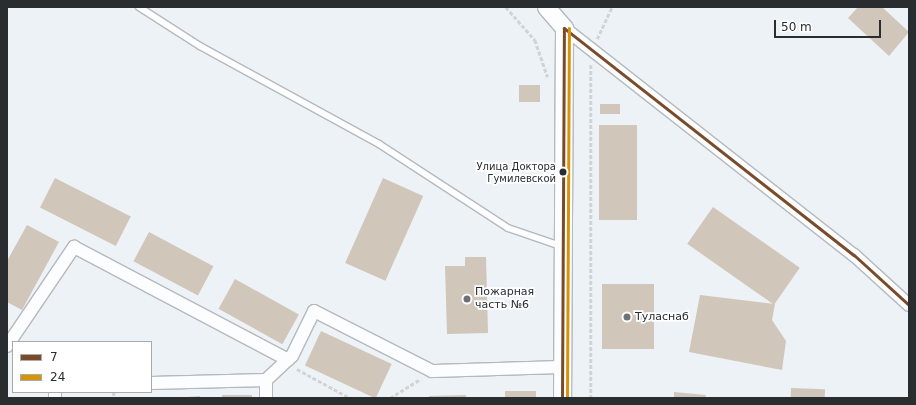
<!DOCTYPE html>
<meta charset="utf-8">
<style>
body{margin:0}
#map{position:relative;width:916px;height:405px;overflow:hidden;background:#edf2f7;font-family:"DejaVu Sans",sans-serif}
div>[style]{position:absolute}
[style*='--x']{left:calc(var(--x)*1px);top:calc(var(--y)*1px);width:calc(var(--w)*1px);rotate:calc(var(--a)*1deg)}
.building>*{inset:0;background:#d0c6b9;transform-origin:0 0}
.path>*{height:2.5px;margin-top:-1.25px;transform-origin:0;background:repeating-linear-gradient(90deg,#d1d3d4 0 4px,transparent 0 6px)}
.roads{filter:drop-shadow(1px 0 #b5b9bd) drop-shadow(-1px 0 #b5b9bd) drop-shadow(0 1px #b5b9bd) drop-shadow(0 -1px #b5b9bd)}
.lane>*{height:6px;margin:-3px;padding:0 3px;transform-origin:3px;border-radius:3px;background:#fcfdfe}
.street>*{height:12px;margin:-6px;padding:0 6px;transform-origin:6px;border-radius:6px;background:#fcfdfe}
.secondary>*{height:17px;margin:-8.5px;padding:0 8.5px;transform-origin:8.5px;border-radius:8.5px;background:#fcfdfe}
.bus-1>*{height:3px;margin:-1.5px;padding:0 1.5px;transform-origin:1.5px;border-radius:1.5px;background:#7a4b2a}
.bus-2>*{height:3px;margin:-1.5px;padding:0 1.5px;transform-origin:1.5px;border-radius:1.5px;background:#d89407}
.dots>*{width:11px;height:11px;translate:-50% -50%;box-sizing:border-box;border:2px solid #fefffe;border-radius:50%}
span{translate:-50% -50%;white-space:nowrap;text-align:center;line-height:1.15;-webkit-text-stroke:3.5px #fefffe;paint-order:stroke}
.bus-label{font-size:10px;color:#292d30}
.right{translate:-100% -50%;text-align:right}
.poi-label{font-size:11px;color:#292d30}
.left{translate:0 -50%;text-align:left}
.frame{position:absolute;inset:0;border:8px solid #292d30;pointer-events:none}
.legend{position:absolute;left:12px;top:341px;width:140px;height:52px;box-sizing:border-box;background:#fefffe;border:1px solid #a9abac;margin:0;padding:5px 7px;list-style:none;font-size:12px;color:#292d30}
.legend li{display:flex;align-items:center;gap:8px;height:20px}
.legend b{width:20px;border:1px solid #a9abac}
.scale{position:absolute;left:774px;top:20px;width:107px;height:18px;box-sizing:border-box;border:2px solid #292d30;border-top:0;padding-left:5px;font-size:12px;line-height:14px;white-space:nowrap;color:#292d30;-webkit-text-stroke:3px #fefffe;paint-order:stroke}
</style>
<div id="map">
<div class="building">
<div style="clip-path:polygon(858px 7px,882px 7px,909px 32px,889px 56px,848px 18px)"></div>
<div style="left:519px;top:85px;width:21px;height:17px"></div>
<div style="left:620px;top:104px;width:10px;height:20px;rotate:90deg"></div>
<div style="left:599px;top:125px;width:38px;height:95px"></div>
<div style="left:55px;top:178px;width:85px;height:33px;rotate:27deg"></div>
<div style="left:383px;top:178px;width:44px;height:93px;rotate:24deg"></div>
<div style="left:713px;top:207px;width:106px;height:45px;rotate:35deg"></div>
<div style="clip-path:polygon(27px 225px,59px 242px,22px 310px,7px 302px,7px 261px)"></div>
<div style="left:149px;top:232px;width:73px;height:33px;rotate:28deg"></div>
<div style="clip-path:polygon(465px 257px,486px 257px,488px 333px,447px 334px,445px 266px,465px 266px)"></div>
<div style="left:235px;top:279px;width:73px;height:34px;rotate:29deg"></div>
<div style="left:602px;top:284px;width:52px;height:65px"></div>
<div style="clip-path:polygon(700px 295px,775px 304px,772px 320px,786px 341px,782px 370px,689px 352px)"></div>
<div style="left:321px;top:331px;width:78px;height:38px;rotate:25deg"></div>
<div style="left:791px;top:388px;width:34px;height:10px;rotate:2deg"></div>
<div style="left:505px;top:391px;width:31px;height:7px"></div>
<div style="clip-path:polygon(674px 392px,706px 395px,705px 398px,674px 398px)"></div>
<div style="left:222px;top:395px;width:30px;height:3px"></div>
<div style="clip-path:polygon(466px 395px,466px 398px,429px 398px,429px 396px)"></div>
<div style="clip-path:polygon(200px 396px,200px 398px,187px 398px,187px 397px)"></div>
</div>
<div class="path">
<div style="--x:506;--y:7;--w:44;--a:48.7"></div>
<div style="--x:535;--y:40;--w:39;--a:71"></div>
<div style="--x:597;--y:39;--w:35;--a:-65"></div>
<div style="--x:591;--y:65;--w:333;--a:90"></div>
<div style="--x:297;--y:369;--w:60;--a:28.7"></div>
<div style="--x:114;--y:392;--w:6;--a:90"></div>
<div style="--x:390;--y:398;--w:36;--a:-32"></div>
</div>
<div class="roads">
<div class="lane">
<div style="--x:139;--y:7;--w:72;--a:32.6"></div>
<div style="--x:200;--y:46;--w:204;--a:28.7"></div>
<div style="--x:379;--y:144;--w:154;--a:33.1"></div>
<div style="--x:508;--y:228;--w:56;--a:18.8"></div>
</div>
<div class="street">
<div style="--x:564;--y:28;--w:368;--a:38.1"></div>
<div style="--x:854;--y:255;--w:74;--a:42.3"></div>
<div style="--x:7;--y:346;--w:120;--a:-55.9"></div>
<div style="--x:74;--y:247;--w:242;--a:27.8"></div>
<div style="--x:266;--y:380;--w:18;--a:90"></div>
<div style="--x:151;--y:383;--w:115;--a:-1.5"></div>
<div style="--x:266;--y:380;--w:35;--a:-43"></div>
<div style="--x:292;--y:356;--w:50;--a:-63.9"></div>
<div style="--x:314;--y:311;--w:132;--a:27"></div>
<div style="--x:432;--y:371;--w:130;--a:-1.8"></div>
<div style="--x:55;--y:392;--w:6;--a:90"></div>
</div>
<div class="secondary">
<div style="--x:546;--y:7;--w:28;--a:49"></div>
<div style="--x:564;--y:28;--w:370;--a:90.3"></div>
</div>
</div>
<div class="bus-1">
<div style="--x:564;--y:28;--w:368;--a:38.1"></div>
<div style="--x:854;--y:255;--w:74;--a:42.3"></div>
<div style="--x:562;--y:398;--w:370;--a:-89.7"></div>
</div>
<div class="bus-2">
<div style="--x:567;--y:398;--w:370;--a:-89.7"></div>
</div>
<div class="dots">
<div style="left:563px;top:172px;background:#292d30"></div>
<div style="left:467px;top:299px;background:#6e7276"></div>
<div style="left:627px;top:317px;background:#6e7276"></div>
</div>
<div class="bus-label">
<span class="right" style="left:556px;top:172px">Улица Доктора<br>Гумилевской</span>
</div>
<div class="poi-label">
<span class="left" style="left:475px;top:299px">Пожарная<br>часть №6</span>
<span class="left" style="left:635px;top:317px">Туласнаб</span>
</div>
<div class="frame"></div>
<ul class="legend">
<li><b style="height:5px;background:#7a4b2a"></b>7</li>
<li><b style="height:5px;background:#d89407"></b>24</li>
</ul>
<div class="scale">50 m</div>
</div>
